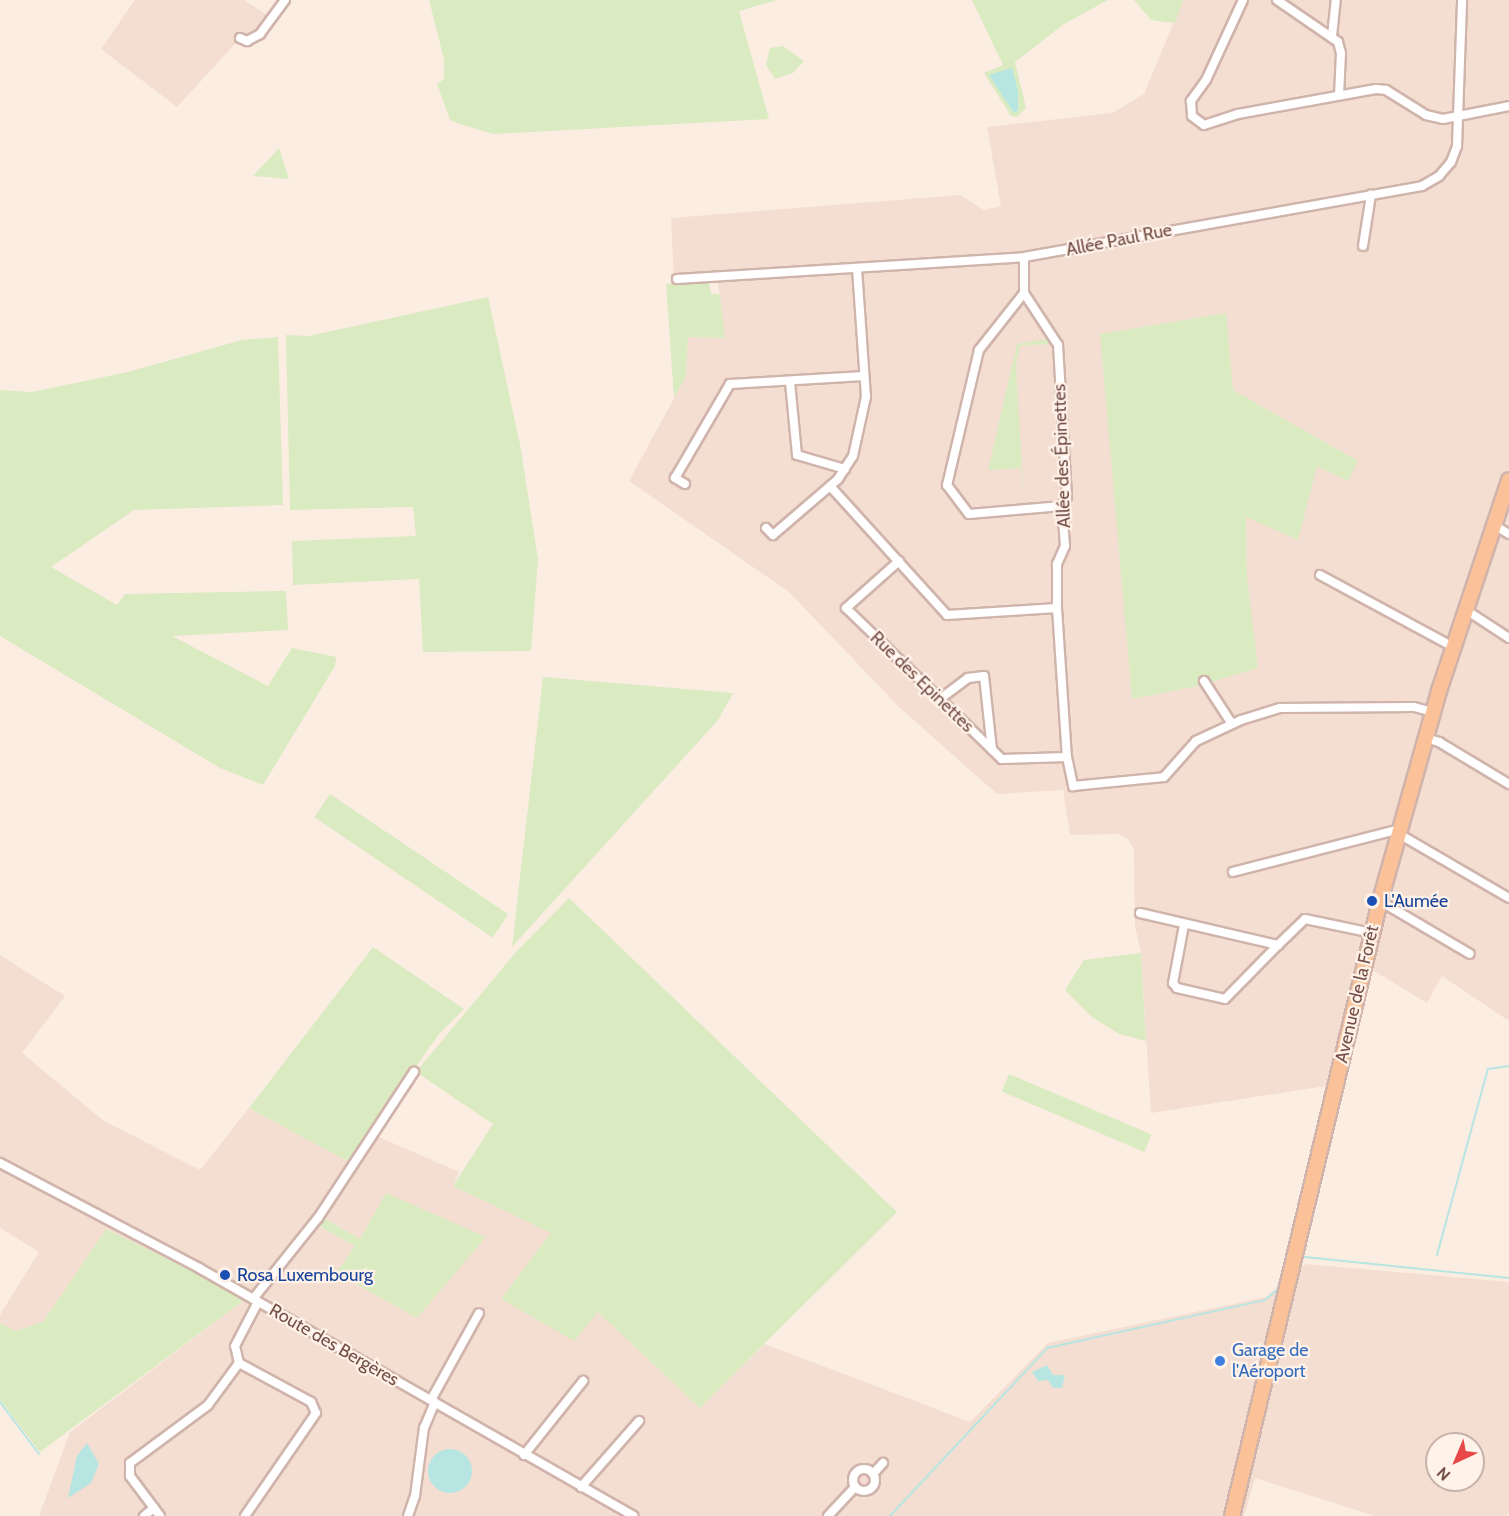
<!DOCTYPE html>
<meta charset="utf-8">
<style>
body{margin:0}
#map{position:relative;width:1509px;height:1516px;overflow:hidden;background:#fcede3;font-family:Cabin,sans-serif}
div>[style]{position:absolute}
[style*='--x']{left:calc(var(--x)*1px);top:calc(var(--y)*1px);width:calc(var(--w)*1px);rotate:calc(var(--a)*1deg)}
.residential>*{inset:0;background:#f4ddd1}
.green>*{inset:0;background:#daeac1;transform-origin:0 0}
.water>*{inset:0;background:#b7e6e2}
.round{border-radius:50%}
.stream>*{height:2px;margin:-1px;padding:0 1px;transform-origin:1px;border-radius:1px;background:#b7e6e2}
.roads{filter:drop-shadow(2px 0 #d0b4ac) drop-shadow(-2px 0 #d0b4ac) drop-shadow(0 2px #d0b4ac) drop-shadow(0 -2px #d0b4ac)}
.street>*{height:8px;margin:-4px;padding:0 4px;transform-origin:4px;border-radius:4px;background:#fff}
.street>.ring{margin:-4px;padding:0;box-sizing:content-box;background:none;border:8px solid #fff;border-radius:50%}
.primary>*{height:14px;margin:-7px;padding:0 7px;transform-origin:7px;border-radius:7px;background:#fbc29a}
.dots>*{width:16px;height:16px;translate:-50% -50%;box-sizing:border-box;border:3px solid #fff2e9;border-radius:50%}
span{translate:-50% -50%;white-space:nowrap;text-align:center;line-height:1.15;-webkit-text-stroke:4.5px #fff2e9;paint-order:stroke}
.street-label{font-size:18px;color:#744f49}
.transit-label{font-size:18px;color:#164399}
.left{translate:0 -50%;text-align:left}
.shop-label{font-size:18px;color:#366cbe}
.north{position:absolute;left:1425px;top:1432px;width:60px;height:60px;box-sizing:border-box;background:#fff2e9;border:2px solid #c7b1a9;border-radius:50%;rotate:224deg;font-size:16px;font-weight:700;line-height:24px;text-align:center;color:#744f49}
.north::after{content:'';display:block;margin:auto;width:21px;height:27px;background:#e74847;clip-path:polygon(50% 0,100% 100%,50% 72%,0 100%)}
</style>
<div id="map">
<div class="residential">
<div style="clip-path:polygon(135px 0,244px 0,270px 17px,234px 45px,177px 107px,101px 49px)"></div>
<div style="clip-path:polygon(evenodd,1183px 0,1509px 0,1509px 1021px,1442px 976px,1427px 1003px,1356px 960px,1326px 1086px,1151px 1113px,1141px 953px,1135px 926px,1134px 850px,1128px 839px,1118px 834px,1070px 835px,1063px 790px,997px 794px,899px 707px,789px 592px,629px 481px,686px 376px,688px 337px,725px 338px,718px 281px,674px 282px,671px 218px,960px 195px,984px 210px,1001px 206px,987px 127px,1112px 113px,1144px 94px,1183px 0,1225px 313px,1233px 390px,1358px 461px,1317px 466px,1246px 517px,1247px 577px,1257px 668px,1198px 686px,1132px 699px,1101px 334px,1225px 313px)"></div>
<div style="clip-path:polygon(evenodd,0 955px,65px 996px,22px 1053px,104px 1121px,200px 1170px,249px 1108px,349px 1162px,370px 1133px,459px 1172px,453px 1186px,552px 1233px,501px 1299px,598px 1312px,700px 1408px,765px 1344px,970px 1422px,1048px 1343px,1266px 1297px,1306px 1264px,1509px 1282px,1509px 1512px,1507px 1516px,1375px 1516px,1255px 1478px,1244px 1516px,39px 1516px,70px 1432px,243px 1301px,209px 1279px,106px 1229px,43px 1322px,16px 1331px,0 1323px,0 1315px,39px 1252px,0 1228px,0 955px,387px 1193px,417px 1318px,336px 1273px,355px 1246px,319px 1226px,325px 1218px,360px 1239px,387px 1193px,0 955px,1437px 1444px,1473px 1444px,1473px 1480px,1437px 1480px,1437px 1444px)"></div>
</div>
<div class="green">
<div style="clip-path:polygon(429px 0,777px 0,739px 11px,769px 119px,493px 134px,460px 124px,450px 120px,437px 84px,444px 79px,444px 59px)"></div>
<div style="clip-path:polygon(972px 0,1108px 0,1064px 24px,1015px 62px,1026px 108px,1017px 117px,1011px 116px,984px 73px,1003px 65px)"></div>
<div style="clip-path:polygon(1134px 0,1183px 0,1175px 23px,1151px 20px)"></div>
<div style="clip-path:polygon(783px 46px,804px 61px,793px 73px,775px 79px,766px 65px,770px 48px)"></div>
<div style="clip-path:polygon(279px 148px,289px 179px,253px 176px)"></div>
<div style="clip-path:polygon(709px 281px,711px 294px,720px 294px,725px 338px,688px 337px,686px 376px,674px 398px,666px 284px)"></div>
<div style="clip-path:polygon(488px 297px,520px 444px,538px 559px,531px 651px,423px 652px,419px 579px,293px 585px,292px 541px,416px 536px,413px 507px,290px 510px,286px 335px,309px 336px)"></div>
<div style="clip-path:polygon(1226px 313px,1233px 390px,1358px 461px,1348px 481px,1317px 466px,1298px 540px,1246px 517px,1247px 577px,1258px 668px,1198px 686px,1132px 699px,1100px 334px)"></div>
<div style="clip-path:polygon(278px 337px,283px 505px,134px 510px,51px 567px,117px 605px,125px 594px,286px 591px,288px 630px,172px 636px,268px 686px,292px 648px,336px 657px,335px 666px,263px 785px,220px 768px,0 636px,0 390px,32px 392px,128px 372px,242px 340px)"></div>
<div style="clip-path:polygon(1047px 339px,1050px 344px,1020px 346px,1016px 365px,1024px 505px,1021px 468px,988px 470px,1017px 344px)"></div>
<div style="clip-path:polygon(543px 677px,733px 693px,718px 720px,512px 947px)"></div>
<div style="left:330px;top:794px;width:215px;height:28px;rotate:34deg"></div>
<div style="clip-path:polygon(569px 898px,897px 1212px,700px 1408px,598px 1312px,574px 1341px,501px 1299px,551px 1233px,453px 1186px,493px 1124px,416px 1072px,516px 952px)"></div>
<div style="clip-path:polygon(373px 947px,464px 1009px,439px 1034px,349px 1162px,249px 1108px)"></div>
<div style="clip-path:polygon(1141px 953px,1146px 1041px,1119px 1034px,1092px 1017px,1065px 990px,1084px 960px)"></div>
<div style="left:1009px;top:1074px;width:155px;height:19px;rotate:23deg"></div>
<div style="clip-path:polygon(386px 1193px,486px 1237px,417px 1318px,336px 1273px,355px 1246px,319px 1226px,324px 1218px,360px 1239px)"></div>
<div style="clip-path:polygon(106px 1229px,209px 1279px,243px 1301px,40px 1452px,0 1400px,0 1323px,16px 1331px,43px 1322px)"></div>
</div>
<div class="water">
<div style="clip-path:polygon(1012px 68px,1018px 91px,1018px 111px,1014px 113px,989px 75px)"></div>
<div style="clip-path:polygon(1047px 1365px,1053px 1375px,1065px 1375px,1062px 1388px,1053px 1388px,1048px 1380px,1038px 1381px,1032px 1372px)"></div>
<div style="clip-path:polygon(87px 1443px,99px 1464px,91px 1483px,68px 1498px,77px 1456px)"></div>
<div class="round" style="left:428px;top:1449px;width:44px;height:44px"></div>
</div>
<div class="stream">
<div style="--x:1437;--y:1255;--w:193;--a:-74.7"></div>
<div style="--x:1488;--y:1069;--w:21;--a:-8"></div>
<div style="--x:1305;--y:1257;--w:205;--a:5.9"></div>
<div style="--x:0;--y:1402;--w:65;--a:53.1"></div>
<div style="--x:890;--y:1516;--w:230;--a:-46.9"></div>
<div style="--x:1047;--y:1348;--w:223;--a:-12.4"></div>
<div style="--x:1265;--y:1300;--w:16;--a:-40"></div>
<div style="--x:1277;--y:1290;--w:17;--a:-73"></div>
</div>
<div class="roads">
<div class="street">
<div style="--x:1243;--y:0;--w:88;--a:114.8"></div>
<div style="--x:1206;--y:80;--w:26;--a:126"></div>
<div style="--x:1191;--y:101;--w:15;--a:86"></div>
<div style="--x:1192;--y:116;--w:15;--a:37"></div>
<div style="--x:1204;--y:125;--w:36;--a:-18"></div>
<div style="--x:1238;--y:114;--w:140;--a:-10.3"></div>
<div style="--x:1376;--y:89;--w:10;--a:6"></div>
<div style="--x:1386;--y:90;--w:47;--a:32"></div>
<div style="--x:1426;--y:115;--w:17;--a:13"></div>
<div style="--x:1443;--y:119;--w:67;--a:-11.1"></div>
<div style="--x:1277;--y:0;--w:74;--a:34.5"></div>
<div style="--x:1338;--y:42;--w:11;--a:75"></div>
<div style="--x:1341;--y:53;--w:42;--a:92.7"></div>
<div style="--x:1332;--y:36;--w:36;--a:-84"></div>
<div style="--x:240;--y:38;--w:8;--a:23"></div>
<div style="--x:247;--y:41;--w:15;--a:-28"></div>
<div style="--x:260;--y:34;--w:42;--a:-53.7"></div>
<div style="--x:1363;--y:246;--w:52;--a:-81.1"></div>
<div style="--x:1024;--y:257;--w:36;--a:90"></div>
<div style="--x:1024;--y:293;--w:62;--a:56.8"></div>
<div style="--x:1058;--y:345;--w:152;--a:86.6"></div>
<div style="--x:1067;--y:497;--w:10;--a:119"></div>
<div style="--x:1062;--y:506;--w:40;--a:85.7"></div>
<div style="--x:1065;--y:546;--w:20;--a:114"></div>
<div style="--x:1057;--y:564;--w:44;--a:90"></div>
<div style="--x:1057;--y:608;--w:149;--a:86.2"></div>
<div style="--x:1067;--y:757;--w:30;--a:78"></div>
<div style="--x:1073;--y:786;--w:91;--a:-5.6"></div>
<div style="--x:1164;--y:777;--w:48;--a:-48.4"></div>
<div style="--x:1196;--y:741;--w:50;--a:-25"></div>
<div style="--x:1241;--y:720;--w:41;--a:-17.1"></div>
<div style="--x:1280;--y:708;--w:134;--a:-0.4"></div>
<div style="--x:1414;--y:707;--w:20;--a:15"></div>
<div style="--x:677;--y:279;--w:348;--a:-3.6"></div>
<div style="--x:1024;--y:257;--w:404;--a:-10.1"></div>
<div style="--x:1422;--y:186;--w:20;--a:-30"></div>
<div style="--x:1439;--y:176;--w:18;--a:-49"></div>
<div style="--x:1451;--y:162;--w:17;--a:-69"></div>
<div style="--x:1457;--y:146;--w:146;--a:-88"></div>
<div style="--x:1024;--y:293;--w:73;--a:128.3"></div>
<div style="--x:979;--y:350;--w:139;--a:103.3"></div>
<div style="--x:947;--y:485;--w:36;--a:53"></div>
<div style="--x:969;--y:514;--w:93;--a:-4.9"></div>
<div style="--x:790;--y:382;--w:73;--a:84.5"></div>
<div style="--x:797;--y:455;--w:50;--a:16.3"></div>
<div style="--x:685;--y:484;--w:12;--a:-149"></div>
<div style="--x:675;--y:478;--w:109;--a:-59.7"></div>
<div style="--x:730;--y:384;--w:134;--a:-3.4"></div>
<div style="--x:830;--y:486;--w:174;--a:47.8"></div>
<div style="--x:947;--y:615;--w:110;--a:-3.6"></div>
<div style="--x:1494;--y:525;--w:17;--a:31"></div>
<div style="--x:766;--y:528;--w:10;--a:45"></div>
<div style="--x:773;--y:535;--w:86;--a:-40.7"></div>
<div style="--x:838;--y:479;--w:27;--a:-57"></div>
<div style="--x:853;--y:456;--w:60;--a:-77.6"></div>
<div style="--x:866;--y:397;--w:129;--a:-94"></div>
<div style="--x:899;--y:561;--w:71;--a:138.4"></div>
<div style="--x:846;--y:608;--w:217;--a:44.1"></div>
<div style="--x:1002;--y:759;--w:65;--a:-1.8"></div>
<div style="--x:1320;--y:575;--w:151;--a:28.4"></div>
<div style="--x:1466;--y:610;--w:51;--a:33.1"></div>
<div style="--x:1204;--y:681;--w:51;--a:56.9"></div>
<div style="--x:940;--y:699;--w:35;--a:-37"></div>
<div style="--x:968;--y:678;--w:16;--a:-7"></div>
<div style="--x:984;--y:676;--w:74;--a:83.8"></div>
<div style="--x:1426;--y:738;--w:14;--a:17"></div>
<div style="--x:1439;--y:742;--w:82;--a:31"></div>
<div style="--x:1399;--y:834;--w:127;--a:30.2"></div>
<div style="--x:1233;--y:872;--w:172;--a:-14.4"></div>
<div style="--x:1380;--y:901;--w:104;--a:30.5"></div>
<div style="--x:1140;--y:913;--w:142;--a:13.1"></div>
<div style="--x:1278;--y:945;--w:37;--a:-44"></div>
<div style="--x:1305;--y:919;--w:68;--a:11.8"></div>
<div style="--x:1184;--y:925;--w:59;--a:100.7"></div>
<div style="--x:1173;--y:983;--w:6;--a:51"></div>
<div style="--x:1177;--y:988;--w:49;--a:12.9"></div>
<div style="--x:1225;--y:999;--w:76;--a:-45.5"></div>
<div style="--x:0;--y:1163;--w:225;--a:27.8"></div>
<div style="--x:199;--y:1268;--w:500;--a:29.7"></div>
<div style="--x:253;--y:1299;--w:104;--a:-51.3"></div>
<div style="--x:318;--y:1218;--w:175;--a:-56.7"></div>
<div style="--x:239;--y:1363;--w:82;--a:28.4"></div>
<div style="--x:311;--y:1402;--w:12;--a:66"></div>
<div style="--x:316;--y:1413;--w:125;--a:124.6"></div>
<div style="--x:239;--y:1363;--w:17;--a:-103"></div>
<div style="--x:235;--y:1346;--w:50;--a:-62.4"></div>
<div style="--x:431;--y:1400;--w:99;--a:-61.1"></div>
<div style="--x:524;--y:1455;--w:95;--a:-51.4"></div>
<div class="ring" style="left:853px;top:1469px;width:14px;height:14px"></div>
<div style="--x:873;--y:1474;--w:15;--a:-48"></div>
<div style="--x:581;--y:1487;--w:88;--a:-48.7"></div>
<div style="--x:144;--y:1516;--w:13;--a:-39"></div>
<div style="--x:160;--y:1516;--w:50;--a:-126.9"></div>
<div style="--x:130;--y:1476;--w:13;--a:-90"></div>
<div style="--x:130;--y:1463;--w:97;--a:-36.6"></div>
<div style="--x:208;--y:1405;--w:52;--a:-53.6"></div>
<div style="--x:408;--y:1516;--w:21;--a:-71"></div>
<div style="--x:415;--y:1496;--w:69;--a:-82.5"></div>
<div style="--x:424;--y:1428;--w:28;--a:-67"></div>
<div style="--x:828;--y:1516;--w:40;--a:-47"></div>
</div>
<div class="primary">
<div style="--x:1232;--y:1516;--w:633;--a:-76.47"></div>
<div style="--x:1380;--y:901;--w:218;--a:-74.3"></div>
<div style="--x:1439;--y:691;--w:222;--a:-71.6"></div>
</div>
</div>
<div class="dots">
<div style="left:1372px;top:901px;background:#1a4fb4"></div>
<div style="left:225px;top:1275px;background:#1a4fb4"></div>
<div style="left:1220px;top:1361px;background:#3f7fe0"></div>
</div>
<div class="street-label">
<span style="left:1119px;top:240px;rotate:-11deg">Allée Paul Rue</span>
<span style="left:1062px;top:456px;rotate:-92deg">Allée des Épinettes</span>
<span style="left:922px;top:682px;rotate:44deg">Rue des Epinettes</span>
<span style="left:1357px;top:994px;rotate:-77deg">Avenue de la Forêt</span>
<span style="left:334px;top:1345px;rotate:30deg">Route des Bergères</span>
</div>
<div class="transit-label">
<span class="left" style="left:1384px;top:901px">L'Aumée</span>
<span class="left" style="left:237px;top:1275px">Rosa Luxembourg</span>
</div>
<div class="shop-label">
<span class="left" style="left:1232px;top:1361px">Garage de<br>l'Aéroport</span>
</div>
<div class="north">N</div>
</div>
